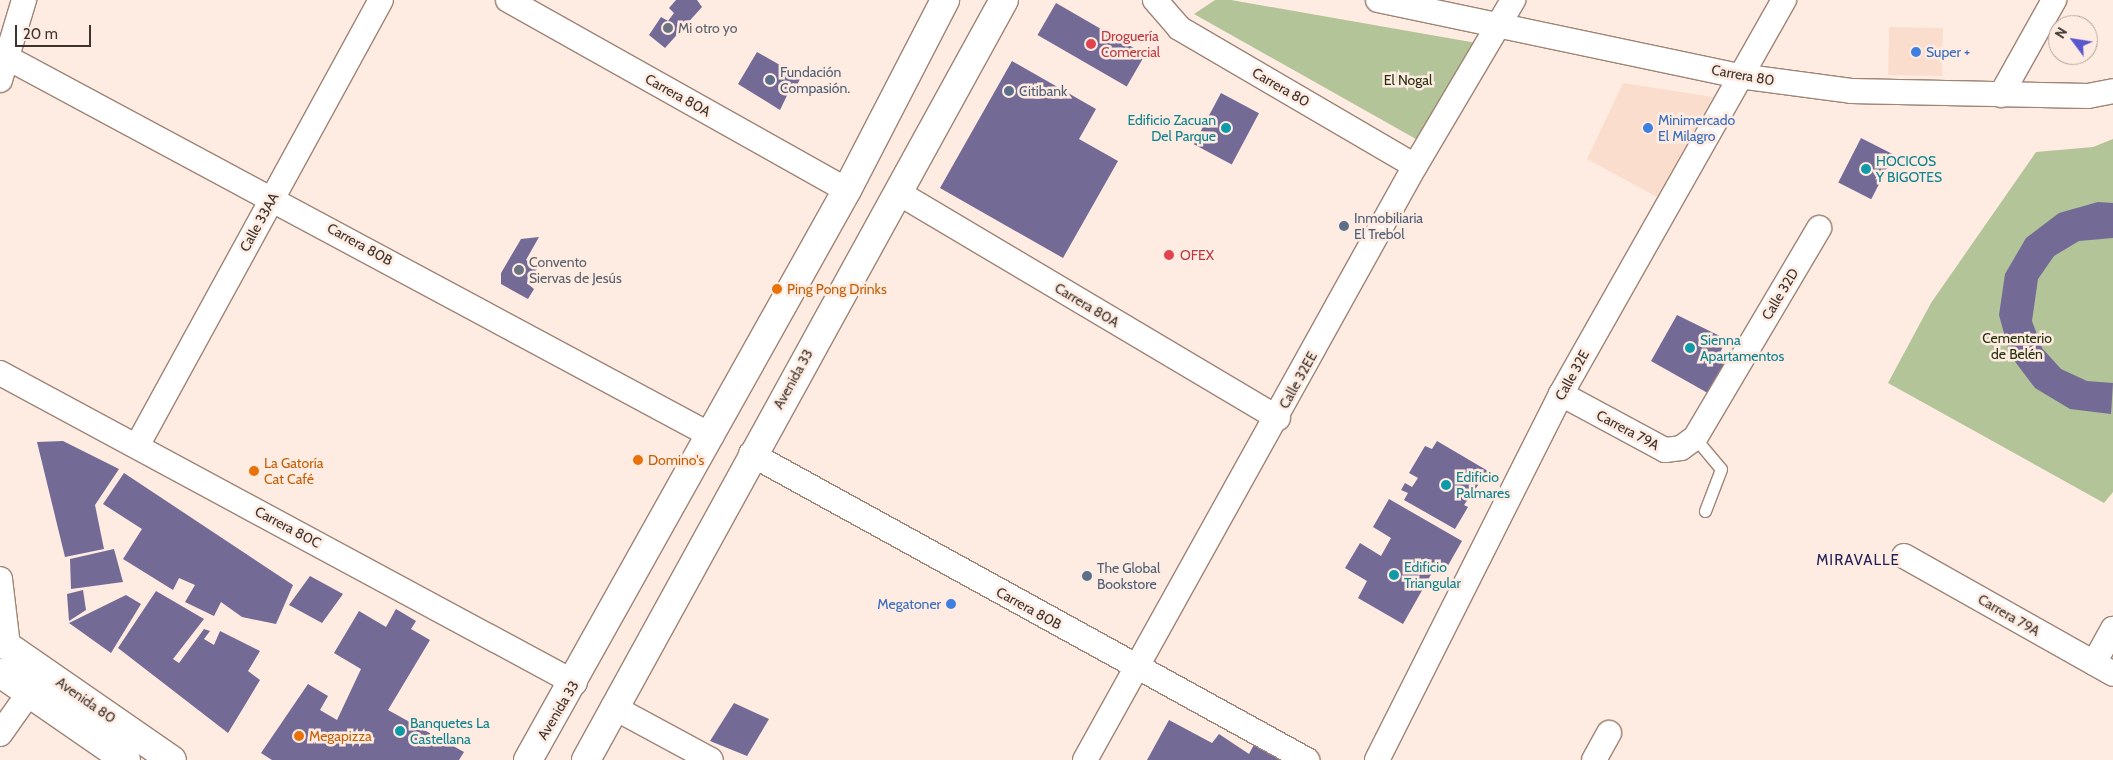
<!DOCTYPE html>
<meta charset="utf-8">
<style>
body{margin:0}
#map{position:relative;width:2113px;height:760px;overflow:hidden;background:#feece2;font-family:Cabin,sans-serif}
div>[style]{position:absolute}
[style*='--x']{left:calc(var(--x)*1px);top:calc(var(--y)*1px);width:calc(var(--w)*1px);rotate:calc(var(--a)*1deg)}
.built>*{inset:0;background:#fbddcd;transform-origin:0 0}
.green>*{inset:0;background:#b3c499}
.building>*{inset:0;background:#736a96;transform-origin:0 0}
.roads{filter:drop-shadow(1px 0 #9f8476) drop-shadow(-1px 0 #9f8476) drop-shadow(0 1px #9f8476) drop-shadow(0 -1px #9f8476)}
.service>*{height:11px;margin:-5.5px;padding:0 5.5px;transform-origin:5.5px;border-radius:5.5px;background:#fff}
.minor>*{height:24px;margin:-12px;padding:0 12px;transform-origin:12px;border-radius:12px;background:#fff}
.primary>*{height:28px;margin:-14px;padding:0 14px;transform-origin:14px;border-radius:14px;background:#fff}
.dots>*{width:14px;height:14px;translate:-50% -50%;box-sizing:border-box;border:2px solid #feece2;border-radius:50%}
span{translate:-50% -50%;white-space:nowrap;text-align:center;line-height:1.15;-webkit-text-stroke:5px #feece2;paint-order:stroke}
.worship-label{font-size:14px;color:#5b616d}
.left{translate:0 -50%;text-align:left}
.health-label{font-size:14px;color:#be3a42}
.shop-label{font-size:14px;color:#366cbe}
.right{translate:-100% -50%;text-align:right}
.service-label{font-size:14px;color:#4e5e75}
.street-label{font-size:14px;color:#3d322c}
.park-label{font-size:14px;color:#24300b}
.culture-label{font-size:14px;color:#0d838f}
.food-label{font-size:14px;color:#c56008}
.neighbourhood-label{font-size:15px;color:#212059;letter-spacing:1px}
.north{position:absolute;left:2048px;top:15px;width:50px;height:50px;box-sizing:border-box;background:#feece2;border:1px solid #b1a299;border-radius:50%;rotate:301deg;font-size:14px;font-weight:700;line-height:20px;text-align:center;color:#3d322c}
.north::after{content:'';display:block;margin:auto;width:18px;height:22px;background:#5957cf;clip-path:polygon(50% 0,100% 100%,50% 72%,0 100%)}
.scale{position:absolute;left:15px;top:25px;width:76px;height:22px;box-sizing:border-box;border:2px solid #3d322c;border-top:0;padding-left:6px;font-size:15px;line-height:18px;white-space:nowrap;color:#3d322c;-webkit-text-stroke:4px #feece2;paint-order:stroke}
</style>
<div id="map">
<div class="built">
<div style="left:1943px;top:28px;width:48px;height:54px;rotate:91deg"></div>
<div style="clip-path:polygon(1623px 83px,1713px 97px,1657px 197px,1587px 159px)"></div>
</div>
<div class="green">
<div style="clip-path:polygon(1215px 0,1231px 0,1488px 45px,1423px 143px,1194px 14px)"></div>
<div style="clip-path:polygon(2113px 139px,2113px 492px,2104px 503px,1888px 383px,1931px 303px,2036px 152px,2093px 147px)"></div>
</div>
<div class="building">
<div style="clip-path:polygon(676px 0,697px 0,702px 7px,665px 48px,649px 35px,661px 17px,668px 21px,674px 13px,669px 8px)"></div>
<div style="left:1056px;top:3px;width:103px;height:37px;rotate:30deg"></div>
<div style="clip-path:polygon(757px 52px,801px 77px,797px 85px,793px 83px,780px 110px,738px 84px)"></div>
<div style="clip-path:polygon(1012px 61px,1096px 109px,1079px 139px,1118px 161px,1063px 258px,940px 188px)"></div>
<div style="left:1221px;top:93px;width:43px;height:58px;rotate:28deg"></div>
<div style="left:1861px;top:138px;width:37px;height:50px;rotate:27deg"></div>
<div style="clip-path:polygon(2098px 202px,2113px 203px,2113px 238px,2079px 241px,2054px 256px,2038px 279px,2032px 321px,2042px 348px,2061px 369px,2087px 381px,2113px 383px,2111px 414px,2070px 409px,2035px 388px,2010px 355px,1999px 315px,2005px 274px,2026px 238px,2059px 213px)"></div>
<div style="clip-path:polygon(539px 237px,526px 260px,538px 267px,528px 284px,534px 289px,528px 299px,501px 284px,501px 273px,521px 239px)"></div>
<div style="clip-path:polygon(1677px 315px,1726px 339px,1718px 358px,1732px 365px,1713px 396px,1651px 361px)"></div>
<div style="clip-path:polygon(63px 441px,119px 469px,95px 505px,104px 549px,65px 557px,37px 442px)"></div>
<div style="clip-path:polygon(1437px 441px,1488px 471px,1464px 505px,1468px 507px,1455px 529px,1404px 500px,1408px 493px,1401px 490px,1405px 483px,1412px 487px,1418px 478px,1409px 473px,1425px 446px,1432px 449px)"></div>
<div style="clip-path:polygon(124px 473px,293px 585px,276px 624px,242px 617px,221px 602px,214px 616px,185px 602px,195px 585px,179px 578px,173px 590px,123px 559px,142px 529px,103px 504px)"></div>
<div style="clip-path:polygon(1389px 499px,1462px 541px,1446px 569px,1437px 564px,1403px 624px,1358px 598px,1367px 581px,1345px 568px,1360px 543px,1381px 556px,1391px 538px,1373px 527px)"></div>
<div style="clip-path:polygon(114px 549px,123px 582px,71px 589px,70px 559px)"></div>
<div style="clip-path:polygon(310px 576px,343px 594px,322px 623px,289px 605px)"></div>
<div style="clip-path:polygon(83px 590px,86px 610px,69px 621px,67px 594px)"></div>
<div style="clip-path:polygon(156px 591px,204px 619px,173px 659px,179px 663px,204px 629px,210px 631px,204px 639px,214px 645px,220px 631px,260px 651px,248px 671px,260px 680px,228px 733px,118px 648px)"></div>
<div style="clip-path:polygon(126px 595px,141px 604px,111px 653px,69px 623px)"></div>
<div style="clip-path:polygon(396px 609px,416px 621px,411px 629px,430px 640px,388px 710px,464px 752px,459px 760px,272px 760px,261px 753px,308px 684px,328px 696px,320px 710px,337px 720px,361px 669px,334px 653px,359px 611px,386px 627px)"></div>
<div style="clip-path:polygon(734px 703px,769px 719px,747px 756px,710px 741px)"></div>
<div style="clip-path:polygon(1169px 720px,1212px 743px,1219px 734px,1249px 754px,1256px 741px,1293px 760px,1147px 760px)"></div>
</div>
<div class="roads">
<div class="service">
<div style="--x:1695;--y:438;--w:40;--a:50"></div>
<div style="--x:1721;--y:469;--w:45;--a:110.9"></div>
</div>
<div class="minor">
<div style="--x:508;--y:0;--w:389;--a:29.3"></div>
<div style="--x:1155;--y:0;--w:37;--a:49"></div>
<div style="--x:1179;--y:28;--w:273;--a:30.3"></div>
<div style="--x:1378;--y:0;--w:369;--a:11.9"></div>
<div style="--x:1739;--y:76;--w:113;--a:7.6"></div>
<div style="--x:1851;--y:91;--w:237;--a:1.2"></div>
<div style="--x:2088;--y:96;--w:25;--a:-11"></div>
<div style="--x:6;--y:57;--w:801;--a:28.23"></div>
<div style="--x:0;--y:80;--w:84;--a:-73.3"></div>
<div style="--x:2001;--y:95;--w:109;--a:-60.8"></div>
<div style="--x:897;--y:192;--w:443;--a:30.7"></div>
<div style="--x:0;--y:373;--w:653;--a:28.33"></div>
<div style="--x:1561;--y:394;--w:118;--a:28.3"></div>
<div style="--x:1665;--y:450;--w:16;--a:-7"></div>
<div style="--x:1681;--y:448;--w:17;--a:-36"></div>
<div style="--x:1695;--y:438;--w:244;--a:-59.4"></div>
<div style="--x:137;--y:446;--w:508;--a:-61.32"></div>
<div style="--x:751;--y:454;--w:635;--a:28.83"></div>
<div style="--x:1904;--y:556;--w:240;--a:29.4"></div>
<div style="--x:0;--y:579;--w:67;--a:83.2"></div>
<div style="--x:2094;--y:663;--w:39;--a:-61"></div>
<div style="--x:613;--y:707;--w:111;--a:28.4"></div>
<div style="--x:0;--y:734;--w:50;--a:-54.7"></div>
<div style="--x:1085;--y:760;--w:680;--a:-60.95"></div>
<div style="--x:1415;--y:166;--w:193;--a:-59.4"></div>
<div style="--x:1377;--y:760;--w:410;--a:-63.3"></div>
<div style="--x:1561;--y:394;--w:453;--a:-60.5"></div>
<div style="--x:1594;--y:760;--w:31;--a:-61"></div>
</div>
<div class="primary">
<div style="--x:0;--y:641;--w:209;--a:34.7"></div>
<div style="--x:0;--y:673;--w:153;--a:34.6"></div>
<div style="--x:528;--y:760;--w:653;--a:-60.77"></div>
<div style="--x:847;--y:190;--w:214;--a:-62.7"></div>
<div style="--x:586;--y:760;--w:867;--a:-61.19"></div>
</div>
</div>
<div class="dots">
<div style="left:668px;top:28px;background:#6b7280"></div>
<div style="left:1091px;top:44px;background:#e0444e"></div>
<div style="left:1916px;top:52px;background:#3f7fe0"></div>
<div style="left:770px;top:80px;background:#5c6f8a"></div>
<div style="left:1009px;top:91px;background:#5c6f8a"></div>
<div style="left:1226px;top:128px;background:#0f9aa8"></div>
<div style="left:1648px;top:128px;background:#3f7fe0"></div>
<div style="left:1866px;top:169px;background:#0f9aa8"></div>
<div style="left:1344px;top:226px;background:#5c6f8a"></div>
<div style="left:1169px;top:255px;background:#e0444e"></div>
<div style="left:519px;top:270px;background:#6b7280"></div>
<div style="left:777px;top:289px;background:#e8710a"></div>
<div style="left:1690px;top:348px;background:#0f9aa8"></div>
<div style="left:638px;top:460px;background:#e8710a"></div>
<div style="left:254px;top:471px;background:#e8710a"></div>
<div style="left:1446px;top:485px;background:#0f9aa8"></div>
<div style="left:1394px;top:575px;background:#0f9aa8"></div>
<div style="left:1087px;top:576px;background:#5c6f8a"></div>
<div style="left:951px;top:604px;background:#3f7fe0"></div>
<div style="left:400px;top:731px;background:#0f9aa8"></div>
<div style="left:299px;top:736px;background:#e8710a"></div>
</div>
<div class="worship-label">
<span class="left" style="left:678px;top:28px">Mi otro yo</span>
<span class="left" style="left:529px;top:270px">Convento<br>Siervas de Jesús</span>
</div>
<div class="health-label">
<span class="left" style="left:1101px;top:44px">Droguería<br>Comercial</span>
<span class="left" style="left:1180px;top:255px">OFEX</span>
</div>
<div class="shop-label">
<span class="left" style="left:1926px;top:52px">Super +</span>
<span class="left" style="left:1658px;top:128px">Minimercado<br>El Milagro</span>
<span class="right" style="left:941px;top:604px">Megatoner</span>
</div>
<div class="service-label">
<span class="left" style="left:780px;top:80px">Fundación<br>Compasión.</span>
<span class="left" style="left:1019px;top:91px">Citibank</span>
<span class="left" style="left:1354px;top:226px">Inmobiliaria<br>El Trebol</span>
<span class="left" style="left:1097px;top:576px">The Global<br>Bookstore</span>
</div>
<div class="street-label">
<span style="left:1743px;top:75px;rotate:10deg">Carrera 80</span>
<span style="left:1281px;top:87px;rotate:30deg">Carrera 80</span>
<span style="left:678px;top:95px;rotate:29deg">Carrera 80A</span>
<span style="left:259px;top:222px;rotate:-61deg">Calle 33AA</span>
<span style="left:360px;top:244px;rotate:29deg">Carrera 80B</span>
<span style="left:1780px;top:294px;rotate:-59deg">Calle 32D</span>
<span style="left:1087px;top:305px;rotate:31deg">Carrera 80A</span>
<span style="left:1572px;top:375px;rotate:-61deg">Calle 32E</span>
<span style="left:793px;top:379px;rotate:-61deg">Avenida 33</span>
<span style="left:1298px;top:380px;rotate:-61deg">Calle 32EE</span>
<span style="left:1628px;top:430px;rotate:28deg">Carrera 79A</span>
<span style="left:288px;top:527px;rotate:28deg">Carrera 80C</span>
<span style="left:1029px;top:608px;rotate:29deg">Carrera 80B</span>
<span style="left:2009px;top:615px;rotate:30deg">Carrera 79A</span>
<span style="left:86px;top:700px;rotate:35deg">Avenida 80</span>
<span style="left:558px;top:710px;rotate:-59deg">Avenida 33</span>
</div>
<div class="park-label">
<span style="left:1408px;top:80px">El Nogal</span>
<span style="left:2017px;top:346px">Cementerio<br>de Belén</span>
</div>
<div class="culture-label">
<span class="right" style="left:1216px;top:128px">Edificio Zacuan<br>Del Parque</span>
<span class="left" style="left:1876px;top:169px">HOCICOS<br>Y BIGOTES</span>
<span class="left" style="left:1700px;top:348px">Sienna<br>Apartamentos</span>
<span class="left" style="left:1456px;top:485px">Edificio<br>Palmares</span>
<span class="left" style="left:1404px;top:575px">Edificio<br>Triangular</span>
<span class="left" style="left:410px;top:731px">Banquetes La<br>Castellana</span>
</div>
<div class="food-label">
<span class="left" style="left:787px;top:289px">Ping Pong Drinks</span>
<span class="left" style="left:648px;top:460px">Domino's</span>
<span class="left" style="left:264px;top:471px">La Gatoría<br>Cat Café</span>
<span class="left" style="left:309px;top:736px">Megapizza</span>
</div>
<div class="neighbourhood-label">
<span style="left:1858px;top:561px">MIRAVALLE</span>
</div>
<div class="north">N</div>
<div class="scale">20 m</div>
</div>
